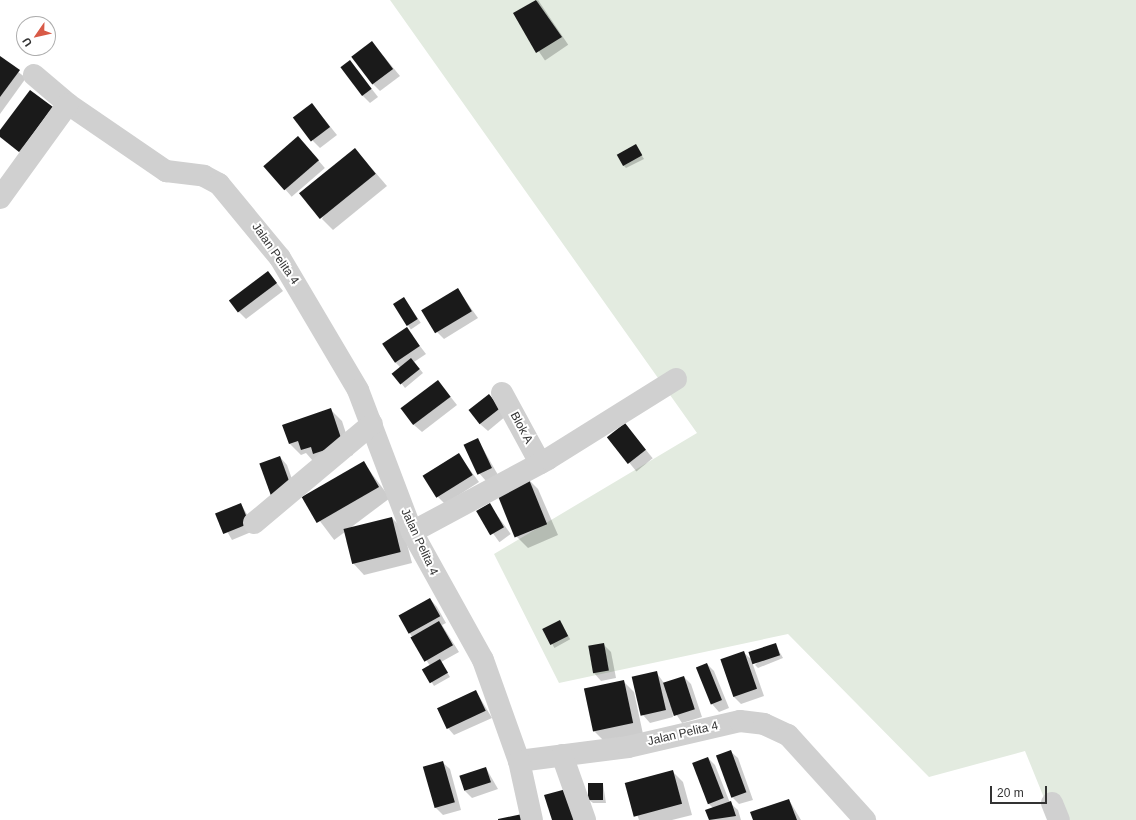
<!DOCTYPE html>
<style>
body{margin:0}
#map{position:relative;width:1136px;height:820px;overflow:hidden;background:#fff;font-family:Arial,sans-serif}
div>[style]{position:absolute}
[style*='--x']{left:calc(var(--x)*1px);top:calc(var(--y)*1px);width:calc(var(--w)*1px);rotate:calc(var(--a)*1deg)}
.green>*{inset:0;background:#e3ebe0}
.shadow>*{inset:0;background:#0003;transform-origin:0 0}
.building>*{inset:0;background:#1a1a1a;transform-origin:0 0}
.minor>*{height:22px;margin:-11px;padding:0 11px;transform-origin:11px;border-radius:11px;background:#d0d0d0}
span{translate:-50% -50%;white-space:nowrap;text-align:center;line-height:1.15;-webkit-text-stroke:4px #fff;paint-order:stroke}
.street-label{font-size:12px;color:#333}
.north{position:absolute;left:16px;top:16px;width:40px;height:40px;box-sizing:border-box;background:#fff;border:1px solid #adadad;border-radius:50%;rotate:236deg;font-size:11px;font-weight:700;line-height:16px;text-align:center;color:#333}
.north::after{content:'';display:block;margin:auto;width:14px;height:18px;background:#d85a47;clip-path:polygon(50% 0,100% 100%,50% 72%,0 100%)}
.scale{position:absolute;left:990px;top:786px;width:57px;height:18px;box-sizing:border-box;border:2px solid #333;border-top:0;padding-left:5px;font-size:12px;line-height:14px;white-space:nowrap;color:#333;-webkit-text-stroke:3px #fff;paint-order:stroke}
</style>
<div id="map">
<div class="green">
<div style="clip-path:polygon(390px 0,1136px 0,1136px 820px,1053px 820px,1025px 751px,929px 777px,788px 634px,559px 683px,494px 554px,697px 433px)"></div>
</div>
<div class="shadow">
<div style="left:538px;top:0;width:54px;height:28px;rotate:56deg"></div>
<div style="clip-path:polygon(372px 42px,400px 76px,380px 91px,373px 84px)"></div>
<div style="clip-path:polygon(0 58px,26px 78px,0 114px)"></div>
<div style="clip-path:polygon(350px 61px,378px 97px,370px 103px,363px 96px)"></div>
<div style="clip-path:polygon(312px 104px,337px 135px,320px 148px,313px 141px)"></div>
<div style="clip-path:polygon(59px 115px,27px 158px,0 136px,0 132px)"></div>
<div style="left:298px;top:137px;width:41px;height:44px;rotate:49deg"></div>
<div style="clip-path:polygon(635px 145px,644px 159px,626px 168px,623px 165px)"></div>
<div style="clip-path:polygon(355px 149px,387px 186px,333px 230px,322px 219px)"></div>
<div style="clip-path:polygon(268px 272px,283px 291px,246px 319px,238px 311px)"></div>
<div style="clip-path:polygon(458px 290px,478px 318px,444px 339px,437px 332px)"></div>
<div style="left:404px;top:298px;width:30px;height:12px;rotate:56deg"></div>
<div style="clip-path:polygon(407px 329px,426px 354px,414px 362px,423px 373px,405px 388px,394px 374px,401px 368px,395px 362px)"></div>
<div style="clip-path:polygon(438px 381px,457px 405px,422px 432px,414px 425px)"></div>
<div style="clip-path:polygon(489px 395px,506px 416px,488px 431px,480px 424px)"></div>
<div style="clip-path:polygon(331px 410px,342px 421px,353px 455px,325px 464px,313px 461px,306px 453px,301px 455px,290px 444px,283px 425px)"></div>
<div style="left:625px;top:424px;width:44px;height:21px;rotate:51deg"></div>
<div style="clip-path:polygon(478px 440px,498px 475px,486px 481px,479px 473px)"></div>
<div style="clip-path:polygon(459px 455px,479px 482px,445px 504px,438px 497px)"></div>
<div style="clip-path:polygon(280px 457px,287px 465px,298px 496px,279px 503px)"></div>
<div style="left:363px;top:462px;width:45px;height:70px;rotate:53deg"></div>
<div style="clip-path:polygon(527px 478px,538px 489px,558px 535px,528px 548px,517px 537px)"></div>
<div style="clip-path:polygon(241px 504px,256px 530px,232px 540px,217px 514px)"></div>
<div style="left:489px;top:504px;width:37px;height:14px;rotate:54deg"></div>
<div style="clip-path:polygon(392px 518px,403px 529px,412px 563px,364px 575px,353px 563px)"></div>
<div style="clip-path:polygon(430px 599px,437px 607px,446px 623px,442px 625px,459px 652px,441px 662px,450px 677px,434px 686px,424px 670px,430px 666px,409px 632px)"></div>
<div style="left:560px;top:621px;width:21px;height:18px;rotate:61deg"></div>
<div style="clip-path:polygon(603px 644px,611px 652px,616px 678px,601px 681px,594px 673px)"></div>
<div style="clip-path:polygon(775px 644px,783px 658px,758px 668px,755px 665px)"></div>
<div style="clip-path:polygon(743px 652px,751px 659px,764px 696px,741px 704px,734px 697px,721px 660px)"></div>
<div style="clip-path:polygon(707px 664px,714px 671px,729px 708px,719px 712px,712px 704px)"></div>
<div style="clip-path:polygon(656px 672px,664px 683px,684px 677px,691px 684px,702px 717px,682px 723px,672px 708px,673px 717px,650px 723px,643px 715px)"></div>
<div style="clip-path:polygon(623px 681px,634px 692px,643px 734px,605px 742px,594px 731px)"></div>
<div style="clip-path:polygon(476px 691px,492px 718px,454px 735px,447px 727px)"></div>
<div style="clip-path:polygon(730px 751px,738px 758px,753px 800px,739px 804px,732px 797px)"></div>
<div style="clip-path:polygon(708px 758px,715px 765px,730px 803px,738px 810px,741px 820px,710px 820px,706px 810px,713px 808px,709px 804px)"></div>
<div style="clip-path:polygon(442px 762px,450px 769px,461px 810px,443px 815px,436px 808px)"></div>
<div style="clip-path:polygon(486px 768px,498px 789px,472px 798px,465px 791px)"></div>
<div style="clip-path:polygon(672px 771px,683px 782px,692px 815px,672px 820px,639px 820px,626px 783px)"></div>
<div style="clip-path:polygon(603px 784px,606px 803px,593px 803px,589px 800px)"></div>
<div style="clip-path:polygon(789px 800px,801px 820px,754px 820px)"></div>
</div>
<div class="building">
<div style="clip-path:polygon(536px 0,562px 37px,536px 53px,513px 13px)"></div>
<div style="left:372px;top:41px;width:35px;height:26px;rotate:53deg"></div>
<div style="clip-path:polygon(0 56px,20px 70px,0 97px)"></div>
<div style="left:350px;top:60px;width:36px;height:12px;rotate:53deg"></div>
<div style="clip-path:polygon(30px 90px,53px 107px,19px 152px,0 137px,0 130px)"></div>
<div style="left:312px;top:103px;width:30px;height:24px;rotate:53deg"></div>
<div style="left:298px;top:136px;width:32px;height:46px;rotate:49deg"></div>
<div style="left:636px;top:144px;width:13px;height:22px;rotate:61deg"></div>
<div style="left:355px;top:148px;width:33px;height:72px;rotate:51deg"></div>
<div style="left:268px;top:271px;width:15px;height:49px;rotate:53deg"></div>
<div style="left:458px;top:288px;width:27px;height:43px;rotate:59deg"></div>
<div style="left:404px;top:297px;width:26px;height:13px;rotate:58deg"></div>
<div style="left:407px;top:327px;width:23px;height:30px;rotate:56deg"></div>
<div style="left:411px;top:358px;width:14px;height:25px;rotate:51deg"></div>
<div style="left:438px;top:380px;width:21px;height:47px;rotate:53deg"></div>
<div style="left:489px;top:394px;width:18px;height:26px;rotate:52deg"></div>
<div style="clip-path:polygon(331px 408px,343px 444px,313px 454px,311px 447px,301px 450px,298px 441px,289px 444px,282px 425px)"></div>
<div style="left:625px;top:423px;width:34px;height:23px;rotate:52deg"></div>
<div style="left:478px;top:438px;width:33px;height:16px;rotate:65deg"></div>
<div style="left:459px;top:453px;width:26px;height:43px;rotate:58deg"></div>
<div style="left:280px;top:456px;width:35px;height:22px;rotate:70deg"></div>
<div style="left:364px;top:461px;width:30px;height:72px;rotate:60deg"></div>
<div style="left:528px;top:477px;width:51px;height:35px;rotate:68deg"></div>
<div style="left:241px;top:503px;width:22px;height:28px;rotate:68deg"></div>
<div style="left:490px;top:503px;width:28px;height:16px;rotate:60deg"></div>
<div style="left:392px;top:517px;width:36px;height:50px;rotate:76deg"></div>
<div style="left:430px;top:598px;width:21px;height:36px;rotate:61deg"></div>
<div style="left:560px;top:620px;width:18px;height:20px;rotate:63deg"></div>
<div style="left:439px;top:621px;width:28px;height:33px;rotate:60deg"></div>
<div style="left:604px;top:643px;width:28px;height:16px;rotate:80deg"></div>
<div style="left:776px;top:643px;width:13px;height:29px;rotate:72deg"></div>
<div style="left:744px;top:651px;width:40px;height:25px;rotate:71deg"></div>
<div style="left:440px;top:659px;width:16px;height:21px;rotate:60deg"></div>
<div style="left:707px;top:663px;width:40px;height:12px;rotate:68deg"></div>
<div style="left:657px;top:671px;width:40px;height:26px;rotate:77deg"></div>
<div style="left:684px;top:676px;width:35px;height:22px;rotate:72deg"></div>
<div style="left:624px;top:680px;width:44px;height:41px;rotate:78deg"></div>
<div style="left:476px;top:690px;width:23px;height:43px;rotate:65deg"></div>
<div style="left:731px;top:750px;width:45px;height:16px;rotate:70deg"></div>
<div style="left:708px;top:757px;width:44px;height:17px;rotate:69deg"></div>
<div style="left:443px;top:761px;width:43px;height:21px;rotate:74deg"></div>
<div style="left:486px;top:767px;width:16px;height:28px;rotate:72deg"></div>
<div style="left:673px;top:770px;width:35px;height:50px;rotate:75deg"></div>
<div style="left:588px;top:783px;width:15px;height:17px"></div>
<div style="clip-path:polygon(570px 788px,580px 820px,552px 820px,544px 795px)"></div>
<div style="clip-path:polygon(789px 799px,797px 820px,753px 820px,750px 812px)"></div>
<div style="clip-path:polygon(731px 801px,736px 816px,709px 820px,705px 810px)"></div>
<div style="clip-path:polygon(527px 813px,528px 820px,498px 820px,498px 819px)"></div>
</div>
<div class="minor">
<div style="--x:34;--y:75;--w:45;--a:40.5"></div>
<div style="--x:68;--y:104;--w:119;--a:34.4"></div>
<div style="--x:166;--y:171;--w:38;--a:7"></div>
<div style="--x:204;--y:176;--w:17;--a:28"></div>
<div style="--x:219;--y:184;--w:96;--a:50.5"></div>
<div style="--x:280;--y:258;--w:153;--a:59.4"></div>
<div style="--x:358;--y:390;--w:152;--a:69.2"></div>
<div style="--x:412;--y:532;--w:146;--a:61"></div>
<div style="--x:483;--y:660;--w:107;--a:70.4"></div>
<div style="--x:519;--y:761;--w:110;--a:-7.3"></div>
<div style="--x:628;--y:747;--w:115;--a:-13.1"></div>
<div style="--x:740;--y:721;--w:24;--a:7"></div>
<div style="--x:764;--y:724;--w:26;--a:25"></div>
<div style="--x:788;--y:735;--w:115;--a:47.8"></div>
<div style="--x:0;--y:198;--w:116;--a:-54.1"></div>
<div style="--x:502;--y:393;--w:80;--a:61.5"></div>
<div style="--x:254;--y:523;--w:154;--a:-40"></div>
<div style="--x:412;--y:532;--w:154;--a:-28.2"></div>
<div style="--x:548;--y:459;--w:151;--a:-32"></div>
<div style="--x:562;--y:755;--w:69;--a:70.5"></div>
<div style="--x:519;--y:761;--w:60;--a:77.6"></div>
<div style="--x:1052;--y:803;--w:18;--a:68"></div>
</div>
<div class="street-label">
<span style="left:275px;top:254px;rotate:55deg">Jalan Pelita 4</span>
<span style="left:521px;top:428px;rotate:62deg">Blok A</span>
<span style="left:419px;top:542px;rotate:65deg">Jalan Pelita 4</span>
<span style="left:683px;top:734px;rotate:-13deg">Jalan Pelita 4</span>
</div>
<div class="north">U</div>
<div class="scale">20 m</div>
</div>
